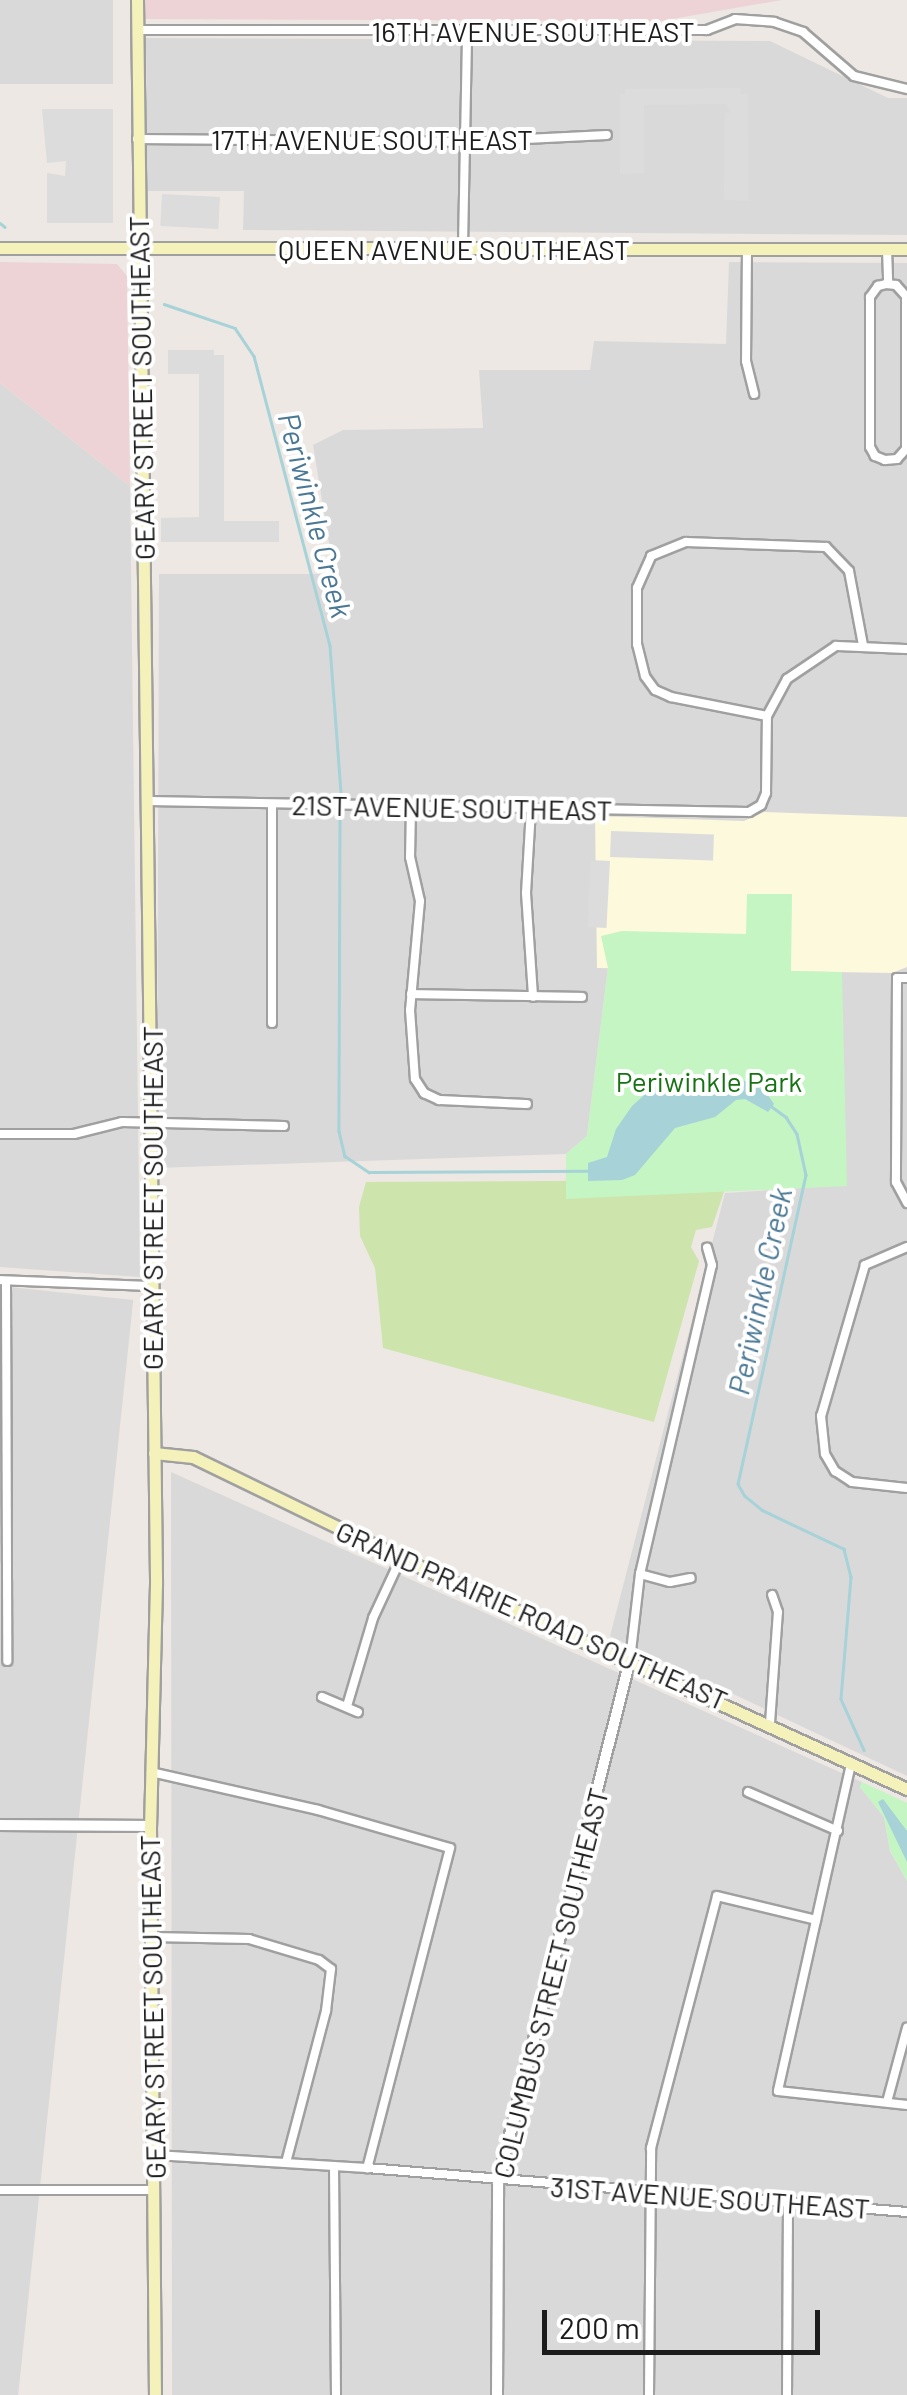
<!DOCTYPE html>
<style>
body{margin:0}
#map{position:relative;width:907px;height:2395px;overflow:hidden;background:#ede8e3;font-family:Barlow,sans-serif}
div>[style]{position:absolute}
[style*='--x']{left:calc(var(--x)*1px);top:calc(var(--y)*1px);width:calc(var(--w)*1px);rotate:calc(var(--a)*1deg)}
.residential>*{inset:0;background:#dad9da;transform-origin:0 0}
.commercial>*{inset:0;background:#edd3d5}
.education>*{inset:0;background:#fcf9dd}
.grass>*{inset:0;background:#cde4ac}
.park>*{inset:0;background:#c4f5c2}
.parking>*{inset:0;background:#dcdcdc;transform-origin:0 0}
.water>*{inset:0;background:#a6d2d8}
.stream>*{height:2.5px;margin:-1.25px;padding:0 1.25px;transform-origin:1.25px;border-radius:1.25px;background:#a6d2d8}
.roads{filter:drop-shadow(2px 0 #a0a0a0) drop-shadow(-2px 0 #a0a0a0) drop-shadow(0 2px #a0a0a0) drop-shadow(0 -2px #a0a0a0)}
.minor>*{height:8px;margin:-4px;padding:0 4px;transform-origin:4px;border-radius:4px;background:#fff}
.tertiary>*{height:10px;margin:-5px;padding:0 5px;transform-origin:5px;border-radius:5px;background:#fff}
.secondary>*{height:11px;margin:-5.5px;padding:0 5.5px;transform-origin:5.5px;border-radius:5.5px;background:#f4f1ba}
span{translate:-50% -50%;white-space:nowrap;text-align:center;line-height:1.15;-webkit-text-stroke:8px #fff;paint-order:stroke}
.street-label{font-size:28px;color:#1c1c1c}
.park-label{font-size:28px;color:#167213}
.water-label{font-size:30px;color:#4b7895;font-style:italic}
.scale{position:absolute;left:542px;top:2310px;width:278px;height:45px;box-sizing:border-box;border:5px solid #1c1c1c;border-top:0;padding-left:12px;font-size:30px;line-height:35px;white-space:nowrap;color:#1c1c1c;-webkit-text-stroke:8px #fff;paint-order:stroke}
</style>
<div id="map">
<div class="residential">
<div style="left:0;top:0;width:113px;height:84px"></div>
<div style="clip-path:polygon(146px 38px,770px 41px,888px 98px,907px 98px,907px 235px,243px 230px,244px 191px,147px 191px)"></div>
<div style="clip-path:polygon(729px 262px,907px 263px,907px 1776px,610px 1636px,725px 1193px,847px 1185px,608px 968px,587px 1136px,566px 1154px,157px 1168px,159px 574px,334px 574px,313px 445px,343px 430px,483px 428px,479px 370px,590px 370px,594px 341px,726px 344px)"></div>
<div style="clip-path:polygon(0 383px,130px 486px,140px 1277px,0 1267px)"></div>
<div style="left:0;top:1286px;width:134px;height:1109px;rotate:6deg"></div>
<div style="clip-path:polygon(171px 1472px,862px 1782px,860px 1787px,884px 1817px,890px 1851px,907px 1881px,907px 2395px,172px 2395px)"></div>
</div>
<div class="commercial">
<div style="clip-path:polygon(145px 0,782px 0,661px 21px,145px 19px)"></div>
<div style="clip-path:polygon(0 262px,117px 264px,127px 276px,130px 486px,0 383px)"></div>
</div>
<div class="education">
<div style="clip-path:polygon(764px 812px,907px 817px,907px 967px,892px 973px,597px 968px,595px 816px,744px 821px)"></div>
</div>
<div class="grass">
<div style="clip-path:polygon(728px 1180px,712px 1227px,696px 1230px,691px 1247px,699px 1261px,654px 1422px,383px 1348px,375px 1268px,360px 1236px,359px 1207px,366px 1182px)"></div>
</div>
<div class="park">
<div style="clip-path:polygon(747px 894px,792px 894px,791px 971px,842px 972px,847px 1186px,566px 1199px,566px 1154px,587px 1136px,608px 968px,601px 936px,622px 931px,746px 934px)"></div>
<div style="clip-path:polygon(862px 1782px,907px 1803px,907px 1881px,890px 1850px,884px 1817px,860px 1787px)"></div>
</div>
<div class="parking">
<div style="clip-path:polygon(740px 88px,741px 94px,748px 94px,749px 201px,724px 200px,725px 113px,731px 112px,725px 104px,644px 105px,644px 173px,620px 174px,620px 94px,625px 94px,625px 89px)"></div>
<div style="clip-path:polygon(42px 109px,113px 109px,113px 223px,47px 223px,47px 173px,65px 176px,66px 161px,47px 163px)"></div>
<div style="left:162px;top:194px;width:58px;height:32px;rotate:3deg"></div>
<div style="clip-path:polygon(168px 350px,214px 350px,214px 355px,224px 355px,224px 521px,279px 521px,279px 542px,161px 542px,161px 518px,199px 517px,199px 374px,168px 374px)"></div>
<div style="left:611px;top:831px;width:103px;height:26px;rotate:2deg"></div>
<div style="left:591px;top:860px;width:19px;height:67px;rotate:3deg"></div>
</div>
<div class="water">
<div style="clip-path:polygon(704px 1074px,745px 1081px,765px 1091px,774px 1104px,768px 1112px,745px 1099px,736px 1100px,715px 1117px,675px 1128px,635px 1175px,622px 1180px,588px 1181px,588px 1163px,607px 1157px,616px 1129px,632px 1106px,652px 1088px)"></div>
<div style="clip-path:polygon(883px 1799px,907px 1831px,907px 1862px,878px 1802px)"></div>
</div>
<div class="stream">
<div style="--x:0;--y:223;--w:6;--a:39"></div>
<div style="--x:164;--y:304;--w:75;--a:18.7"></div>
<div style="--x:235;--y:328;--w:34;--a:56"></div>
<div style="--x:254;--y:356;--w:300;--a:75.3"></div>
<div style="--x:330;--y:646;--w:148;--a:85.7"></div>
<div style="--x:340;--y:818;--w:313;--a:90.2"></div>
<div style="--x:339;--y:1131;--w:26;--a:77"></div>
<div style="--x:345;--y:1156;--w:29;--a:34"></div>
<div style="--x:369;--y:1172;--w:221;--a:-0.3"></div>
<div style="--x:771;--y:1106;--w:19;--a:36"></div>
<div style="--x:786;--y:1117;--w:20;--a:57"></div>
<div style="--x:797;--y:1134;--w:42;--a:77.6"></div>
<div style="--x:806;--y:1175;--w:316;--a:102.4"></div>
<div style="--x:738;--y:1484;--w:14;--a:60"></div>
<div style="--x:745;--y:1496;--w:22;--a:39"></div>
<div style="--x:762;--y:1510;--w:91;--a:25.4"></div>
<div style="--x:844;--y:1549;--w:29;--a:76"></div>
<div style="--x:851;--y:1577;--w:122;--a:94.7"></div>
<div style="--x:841;--y:1699;--w:56;--a:65.7"></div>
</div>
<div class="roads">
<div class="minor">
<div style="--x:137;--y:30;--w:570;--a:0"></div>
<div style="--x:707;--y:30;--w:30;--a:-21"></div>
<div style="--x:735;--y:19;--w:39;--a:4"></div>
<div style="--x:774;--y:22;--w:31;--a:19"></div>
<div style="--x:803;--y:32;--w:67;--a:40.8"></div>
<div style="--x:854;--y:76;--w:55;--a:13.8"></div>
<div style="--x:137;--y:139;--w:328;--a:0.5"></div>
<div style="--x:465;--y:142;--w:142;--a:-2.8"></div>
<div style="--x:463;--y:246;--w:213;--a:-88.9"></div>
<div style="--x:747;--y:249;--w:112;--a:90.5"></div>
<div style="--x:746;--y:361;--w:34;--a:76"></div>
<div style="--x:887;--y:249;--w:35;--a:88"></div>
<div style="--x:886;--y:284;--w:10;--a:6"></div>
<div style="--x:896;--y:285;--w:15;--a:48"></div>
<div style="--x:906;--y:296;--w:153;--a:90"></div>
<div style="--x:906;--y:449;--w:13;--a:132"></div>
<div style="--x:897;--y:459;--w:12;--a:175"></div>
<div style="--x:885;--y:460;--w:11;--a:-158"></div>
<div style="--x:875;--y:456;--w:10;--a:-119"></div>
<div style="--x:870;--y:447;--w:150;--a:-90"></div>
<div style="--x:870;--y:297;--w:14;--a:-54"></div>
<div style="--x:878;--y:286;--w:8;--a:-14"></div>
<div style="--x:767;--y:716;--w:98;--a:-168.8"></div>
<div style="--x:671;--y:697;--w:17;--a:-156"></div>
<div style="--x:655;--y:690;--w:17;--a:-126"></div>
<div style="--x:645;--y:676;--w:33;--a:-104"></div>
<div style="--x:637;--y:644;--w:56;--a:-90"></div>
<div style="--x:637;--y:588;--w:35;--a:-66"></div>
<div style="--x:651;--y:556;--w:38;--a:-22"></div>
<div style="--x:686;--y:542;--w:140;--a:2"></div>
<div style="--x:826;--y:547;--w:33;--a:46"></div>
<div style="--x:849;--y:571;--w:75;--a:79.3"></div>
<div style="--x:149;--y:801;--w:600;--a:1.05"></div>
<div style="--x:749;--y:812;--w:14;--a:-30"></div>
<div style="--x:761;--y:805;--w:13;--a:-67"></div>
<div style="--x:766;--y:793;--w:77;--a:-89.3"></div>
<div style="--x:767;--y:716;--w:42;--a:-61.6"></div>
<div style="--x:787;--y:679;--w:59;--a:-34"></div>
<div style="--x:836;--y:646;--w:71;--a:2.4"></div>
<div style="--x:272;--y:804;--w:219;--a:90"></div>
<div style="--x:411;--y:807;--w:50;--a:91.1"></div>
<div style="--x:410;--y:857;--w:45;--a:77.2"></div>
<div style="--x:420;--y:901;--w:109;--a:95.2"></div>
<div style="--x:410;--y:1010;--w:69;--a:85.9"></div>
<div style="--x:415;--y:1079;--w:17;--a:57"></div>
<div style="--x:424;--y:1093;--w:17;--a:25"></div>
<div style="--x:439;--y:1100;--w:88;--a:2.6"></div>
<div style="--x:531;--y:809;--w:84;--a:93.4"></div>
<div style="--x:526;--y:893;--w:104;--a:86.1"></div>
<div style="--x:907;--y:978;--w:10;--a:180"></div>
<div style="--x:897;--y:978;--w:204;--a:90.3"></div>
<div style="--x:896;--y:1182;--w:24;--a:62"></div>
<div style="--x:411;--y:994;--w:171;--a:1"></div>
<div style="--x:0;--y:1134;--w:74;--a:0"></div>
<div style="--x:74;--y:1134;--w:49;--a:-14"></div>
<div style="--x:122;--y:1122;--w:162;--a:1.4"></div>
<div style="--x:907;--y:1247;--w:46;--a:156.8"></div>
<div style="--x:865;--y:1265;--w:157;--a:106.2"></div>
<div style="--x:821;--y:1416;--w:38;--a:84"></div>
<div style="--x:825;--y:1454;--w:20;--a:60"></div>
<div style="--x:835;--y:1471;--w:20;--a:33"></div>
<div style="--x:852;--y:1482;--w:55;--a:6.2"></div>
<div style="--x:0;--y:1280;--w:152;--a:2.3"></div>
<div style="--x:6;--y:1282;--w:379;--a:89.8"></div>
<div style="--x:640;--y:1574;--w:31;--a:15"></div>
<div style="--x:670;--y:1582;--w:21;--a:-11"></div>
<div style="--x:630;--y:1660;--w:87;--a:-83.4"></div>
<div style="--x:640;--y:1574;--w:317;--a:-76.9"></div>
<div style="--x:712;--y:1265;--w:18;--a:-106"></div>
<div style="--x:322;--y:1697;--w:39;--a:23"></div>
<div style="--x:347;--y:1706;--w:92;--a:-73.5"></div>
<div style="--x:373;--y:1618;--w:66;--a:-65"></div>
<div style="--x:770;--y:1723;--w:111;--a:-85.9"></div>
<div style="--x:778;--y:1612;--w:18;--a:-109"></div>
<div style="--x:851;--y:1764;--w:335;--a:102.6"></div>
<div style="--x:778;--y:2091;--w:130;--a:6.2"></div>
<div style="--x:151;--y:1772;--w:171;--a:12.8"></div>
<div style="--x:318;--y:1810;--w:137;--a:16.1"></div>
<div style="--x:450;--y:1848;--w:331;--a:104.5"></div>
<div style="--x:748;--y:1792;--w:98;--a:23.4"></div>
<div style="--x:153;--y:1937;--w:96;--a:1.2"></div>
<div style="--x:249;--y:1939;--w:73;--a:16.7"></div>
<div style="--x:319;--y:1960;--w:15;--a:37"></div>
<div style="--x:331;--y:1969;--w:42;--a:96.8"></div>
<div style="--x:326;--y:2011;--w:156;--a:104.8"></div>
<div style="--x:887;--y:2102;--w:77;--a:-74.9"></div>
<div style="--x:155;--y:2155;--w:212;--a:3.5"></div>
<div style="--x:367;--y:2168;--w:542;--a:4.66"></div>
<div style="--x:334;--y:2166;--w:229;--a:89.5"></div>
<div style="--x:0;--y:2190;--w:154;--a:0"></div>
<div style="--x:649;--y:2395;--w:247;--a:-89.5"></div>
<div style="--x:651;--y:2148;--w:260;--a:-75.3"></div>
<div style="--x:717;--y:1896;--w:102;--a:13.6"></div>
<div style="--x:787;--y:2395;--w:191;--a:-89.7"></div>
</div>
<div class="tertiary">
<div style="--x:0;--y:1825;--w:150;--a:0.4"></div>
<div style="--x:497;--y:2395;--w:213;--a:-89.7"></div>
<div style="--x:498;--y:2182;--w:538;--a:-75.81"></div>
</div>
<div class="secondary">
<div style="--x:137;--y:0;--w:1584;--a:89.31"></div>
<div style="--x:156;--y:1584;--w:242;--a:91.4"></div>
<div style="--x:150;--y:1826;--w:569;--a:89.5"></div>
<div style="--x:0;--y:248;--w:907;--a:0.06"></div>
<div style="--x:154;--y:1453;--w:39;--a:6"></div>
<div style="--x:193;--y:1457;--w:231;--a:25.9"></div>
<div style="--x:401;--y:1558;--w:556;--a:24.54"></div>
</div>
</div>
<div class="street-label">
<span style="left:533px;top:31px">16TH AVENUE SOUTHEAST</span>
<span style="left:372px;top:139px">17TH AVENUE SOUTHEAST</span>
<span style="left:454px;top:249px">QUEEN AVENUE SOUTHEAST</span>
<span style="left:141px;top:388px;rotate:-91deg">GEARY STREET SOUTHEAST</span>
<span style="left:452px;top:807px;rotate:1deg">21ST AVENUE SOUTHEAST</span>
<span style="left:152px;top:1198px;rotate:-90deg">GEARY STREET SOUTHEAST</span>
<span style="left:532px;top:1615px;rotate:24deg">GRAND PRAIRIE ROAD SOUTHEAST</span>
<span style="left:550px;top:1983px;rotate:-76deg">COLUMBUS STREET SOUTHEAST</span>
<span style="left:152px;top:2007px;rotate:-91deg">GEARY STREET SOUTHEAST</span>
<span style="left:710px;top:2197px;rotate:4deg">31ST AVENUE SOUTHEAST</span>
</div>
<div class="park-label">
<span style="left:709px;top:1081px">Periwinkle Park</span>
</div>
<div class="water-label">
<span style="left:316px;top:515px;rotate:75deg">Periwinkle Creek</span>
<span style="left:759px;top:1291px;rotate:-78deg">Periwinkle Creek</span>
</div>
<div class="scale">200 m</div>
</div>
